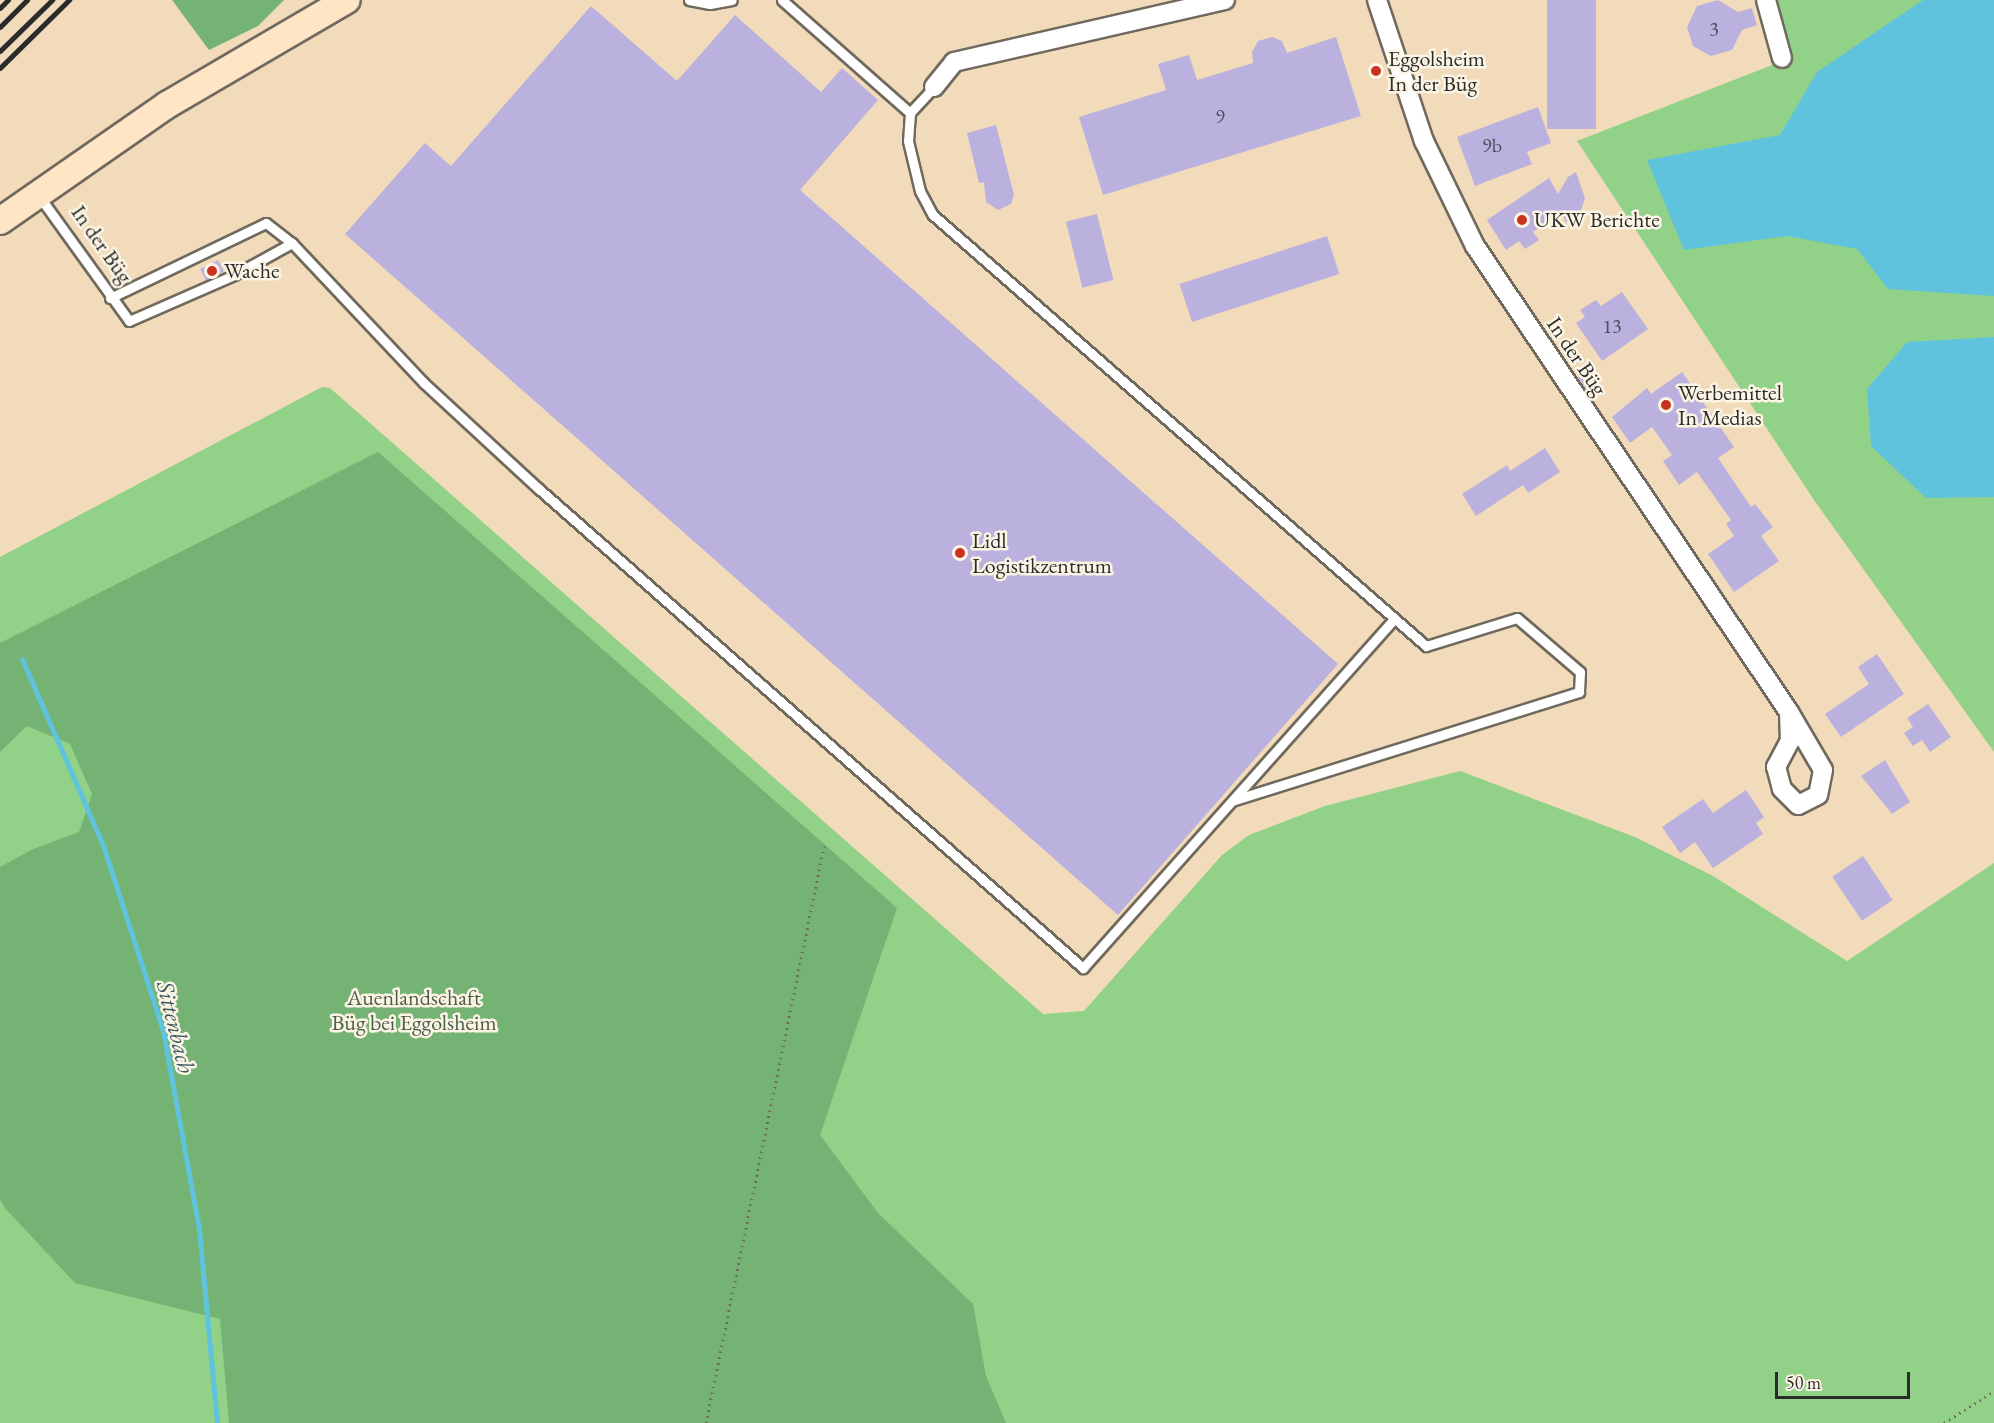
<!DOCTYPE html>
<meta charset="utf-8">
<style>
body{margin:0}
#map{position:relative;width:1994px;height:1423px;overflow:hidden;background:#f1dbba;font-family:"EB Garamond",serif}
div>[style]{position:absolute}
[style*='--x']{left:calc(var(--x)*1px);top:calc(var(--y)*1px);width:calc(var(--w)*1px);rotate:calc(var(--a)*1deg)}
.green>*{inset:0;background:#91d188}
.forest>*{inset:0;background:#74b374}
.water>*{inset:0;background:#60c3de}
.stream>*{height:5px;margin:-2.5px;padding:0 2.5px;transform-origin:2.5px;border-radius:2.5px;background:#60c3de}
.building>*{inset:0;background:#bbb1de;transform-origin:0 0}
.path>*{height:3px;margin-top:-1.5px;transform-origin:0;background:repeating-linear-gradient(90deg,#70695d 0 1.5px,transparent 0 6px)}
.roads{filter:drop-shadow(2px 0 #70695d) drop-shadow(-2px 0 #70695d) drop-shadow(0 2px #70695d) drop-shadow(0 -2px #70695d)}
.service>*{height:9px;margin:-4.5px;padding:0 4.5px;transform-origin:4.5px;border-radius:4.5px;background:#fff}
.minor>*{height:18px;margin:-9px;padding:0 9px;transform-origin:9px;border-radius:9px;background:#fff}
.secondary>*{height:26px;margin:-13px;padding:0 13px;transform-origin:13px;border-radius:13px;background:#fde5c5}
.rail>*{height:4.5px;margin:-2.25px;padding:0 2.25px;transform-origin:2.25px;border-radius:2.25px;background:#2b2b2b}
.dots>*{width:16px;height:16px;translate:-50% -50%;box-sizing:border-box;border:3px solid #fcf5e5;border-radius:50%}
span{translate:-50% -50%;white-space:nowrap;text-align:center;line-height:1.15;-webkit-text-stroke:5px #fcf5e5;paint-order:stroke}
.number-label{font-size:20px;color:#4f4c58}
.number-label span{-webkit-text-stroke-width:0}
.poi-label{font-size:22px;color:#2b2b2b}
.left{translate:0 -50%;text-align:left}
.street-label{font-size:22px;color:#2b2b2b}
.park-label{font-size:22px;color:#4a5d47}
.water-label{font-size:24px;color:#3b5961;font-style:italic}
.scale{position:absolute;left:1775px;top:1372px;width:135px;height:27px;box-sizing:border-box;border:3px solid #2b2b2b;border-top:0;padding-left:8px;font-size:18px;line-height:21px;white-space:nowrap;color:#2b2b2b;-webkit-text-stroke:4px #fcf5e5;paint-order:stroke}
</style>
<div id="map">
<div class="green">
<div style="clip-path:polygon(1775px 0,1994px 0,1994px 752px,1814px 500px,1577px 141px,1790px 58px)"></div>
<div style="clip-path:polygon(322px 387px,330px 388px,1043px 1014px,1084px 1011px,1222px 855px,1249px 835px,1325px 806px,1460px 771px,1635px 837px,1713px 876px,1847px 961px,1994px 863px,1994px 1423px,0 1423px,0 557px)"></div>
</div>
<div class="forest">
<div style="clip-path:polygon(172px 0,284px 0,258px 26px,209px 50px)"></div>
<div style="clip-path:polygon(378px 452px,897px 908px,820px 1135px,878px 1213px,973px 1304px,986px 1376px,1006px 1423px,229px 1423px,220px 1319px,75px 1283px,5px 1208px,0 1199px,0 867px,31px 850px,79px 832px,92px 794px,70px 744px,27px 726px,0 752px,0 643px)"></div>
</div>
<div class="water">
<div style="clip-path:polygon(1923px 0,1994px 0,1994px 296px,1888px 289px,1857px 249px,1787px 236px,1684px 250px,1647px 160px,1780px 135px,1817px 72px)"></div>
<div style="clip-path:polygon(1994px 337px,1994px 497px,1926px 498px,1871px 446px,1867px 389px,1907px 342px)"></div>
</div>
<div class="stream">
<div style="--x:22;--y:659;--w:203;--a:66.5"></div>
<div style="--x:103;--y:845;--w:195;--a:72.1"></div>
<div style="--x:163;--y:1031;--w:201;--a:79.7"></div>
<div style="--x:199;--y:1229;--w:195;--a:84.7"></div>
</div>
<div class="building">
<div style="left:1547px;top:0;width:49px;height:129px"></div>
<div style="clip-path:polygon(1718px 0,1738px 12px,1752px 8px,1757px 25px,1742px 30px,1732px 50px,1711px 56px,1693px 46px,1687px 27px,1697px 6px)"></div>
<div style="clip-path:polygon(591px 6px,677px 81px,735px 15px,821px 92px,842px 68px,878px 100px,800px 190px,1338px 664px,1118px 915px,345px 234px,425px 143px,451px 166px)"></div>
<div style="clip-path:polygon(1272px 37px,1282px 41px,1287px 53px,1336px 37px,1361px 116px,1103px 195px,1079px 117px,1166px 90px,1158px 64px,1189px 55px,1197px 80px,1253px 63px,1252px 52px,1258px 41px)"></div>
<div style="clip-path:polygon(1538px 107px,1551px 143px,1527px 152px,1532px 164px,1475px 186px,1457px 137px)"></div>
<div style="clip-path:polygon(996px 125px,1014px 195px,1011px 204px,998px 210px,986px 202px,984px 182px,979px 183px,967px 133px)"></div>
<div style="clip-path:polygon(1576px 172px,1585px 198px,1578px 220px,1573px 215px,1566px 223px,1564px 217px,1549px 220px,1533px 232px,1539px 240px,1525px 249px,1519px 241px,1506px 250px,1487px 220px,1549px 178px,1558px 194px,1568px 177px)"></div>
<div style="left:1097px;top:214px;width:68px;height:32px;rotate:76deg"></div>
<div style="left:1327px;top:236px;width:40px;height:155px;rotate:72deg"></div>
<div style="left:218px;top:260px;width:13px;height:20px;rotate:63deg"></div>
<div style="clip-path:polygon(1622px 292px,1648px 329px,1602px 361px,1576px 323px,1585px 317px,1580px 310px,1596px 300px,1601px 306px)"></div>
<div style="left:1589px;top:369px;width:21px;height:14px;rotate:53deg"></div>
<div style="clip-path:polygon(1682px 372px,1734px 447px,1718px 458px,1751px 507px,1755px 504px,1773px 527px,1761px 536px,1779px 561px,1734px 592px,1708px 554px,1734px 536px,1726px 524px,1731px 520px,1697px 472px,1679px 485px,1663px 461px,1672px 455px,1652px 427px,1630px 443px,1612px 417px,1647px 388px,1651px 394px)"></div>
<div style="clip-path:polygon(1545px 448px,1560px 472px,1528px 493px,1523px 485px,1476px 516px,1462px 494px,1507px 465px,1510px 471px)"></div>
<div style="clip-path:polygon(1877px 654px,1904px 694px,1841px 737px,1825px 714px,1869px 684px,1858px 667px)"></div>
<div style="clip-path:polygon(1928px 704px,1951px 737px,1930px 752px,1922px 740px,1913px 746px,1904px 733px,1913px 727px,1907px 718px)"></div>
<div style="clip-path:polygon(1885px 760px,1910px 802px,1892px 814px,1861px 776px)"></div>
<div style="clip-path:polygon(1746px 790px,1764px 817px,1756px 823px,1763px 834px,1713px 868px,1695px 842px,1680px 853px,1662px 827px,1703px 799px,1713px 813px)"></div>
<div style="left:1863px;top:856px;width:53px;height:37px;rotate:56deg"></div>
</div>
<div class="path">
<div style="--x:706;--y:1423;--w:589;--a:-78.44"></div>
<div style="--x:1944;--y:1423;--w:59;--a:-32.6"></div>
</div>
<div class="roads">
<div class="service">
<div style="--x:689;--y:0;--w:21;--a:11"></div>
<div style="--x:710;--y:4;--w:22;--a:-10"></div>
<div style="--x:782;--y:0;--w:171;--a:41.4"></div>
<div style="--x:934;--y:87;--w:35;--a:133"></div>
<div style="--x:910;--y:113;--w:28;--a:94"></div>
<div style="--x:908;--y:141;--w:51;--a:76.5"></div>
<div style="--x:920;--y:191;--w:27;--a:62"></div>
<div style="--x:933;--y:215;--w:655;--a:41.16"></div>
<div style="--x:1426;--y:646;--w:95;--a:-17.1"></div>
<div style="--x:1517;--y:618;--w:83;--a:40.6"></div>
<div style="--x:1580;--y:672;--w:20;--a:93"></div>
<div style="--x:1579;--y:692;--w:362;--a:162.6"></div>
<div style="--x:39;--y:196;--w:154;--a:54.2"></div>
<div style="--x:129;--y:321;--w:115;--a:-23.7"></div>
<div style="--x:234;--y:275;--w:66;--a:-28.9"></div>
<div style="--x:110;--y:298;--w:173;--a:-25.7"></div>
<div style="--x:266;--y:223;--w:33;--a:38"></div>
<div style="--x:292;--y:243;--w:192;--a:46.7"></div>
<div style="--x:424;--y:383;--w:156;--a:42.7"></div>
<div style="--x:539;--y:489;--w:725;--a:41.36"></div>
<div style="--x:1083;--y:968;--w:467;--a:-48.3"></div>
</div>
<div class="minor">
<div style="--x:1377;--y:0;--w:149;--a:71.6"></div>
<div style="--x:1424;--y:141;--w:117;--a:64.1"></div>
<div style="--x:1475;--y:246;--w:562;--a:56.03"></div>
<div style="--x:1789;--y:712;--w:67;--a:59.6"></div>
<div style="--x:1823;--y:770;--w:25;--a:101"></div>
<div style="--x:1818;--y:795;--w:22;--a:153"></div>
<div style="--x:1798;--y:805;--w:23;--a:-135"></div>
<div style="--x:1782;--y:789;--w:23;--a:-105"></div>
<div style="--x:1776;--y:767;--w:30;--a:-62"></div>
<div style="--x:1790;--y:741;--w:29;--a:-92"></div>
<div style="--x:1766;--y:0;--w:60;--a:74.6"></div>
<div style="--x:934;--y:87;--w:32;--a:-51"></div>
<div style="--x:954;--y:62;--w:278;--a:-12.9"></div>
</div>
<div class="secondary">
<div style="--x:0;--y:221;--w:203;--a:-34.8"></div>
<div style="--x:167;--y:105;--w:208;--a:-30.3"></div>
</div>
</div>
<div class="rail">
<div style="--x:0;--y:8;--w:11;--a:-45"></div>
<div style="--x:0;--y:27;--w:38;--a:-45"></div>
<div style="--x:0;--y:51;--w:73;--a:-44.4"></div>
<div style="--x:0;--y:68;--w:97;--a:-44.6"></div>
</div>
<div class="dots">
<div style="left:1376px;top:71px;background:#c8321e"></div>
<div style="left:1522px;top:220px;background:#c8321e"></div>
<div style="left:212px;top:271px;background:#c8321e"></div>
<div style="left:1666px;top:405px;background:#c8321e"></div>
<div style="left:960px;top:553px;background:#c8321e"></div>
</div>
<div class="number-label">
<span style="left:1714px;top:29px">3</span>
<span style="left:1220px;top:116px">9</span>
<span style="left:1492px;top:145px">9b</span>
<span style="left:1612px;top:326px">13</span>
</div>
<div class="poi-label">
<span class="left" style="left:1388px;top:71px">Eggolsheim<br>In der Büg</span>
<span class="left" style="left:1534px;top:220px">UKW Berichte</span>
<span class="left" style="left:224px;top:271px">Wache</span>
<span class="left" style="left:1678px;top:405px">Werbemittel<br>In Medias</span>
<span class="left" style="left:972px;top:553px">Lidl<br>Logistikzentrum</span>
</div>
<div class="street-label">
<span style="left:102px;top:244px;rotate:55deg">In der Büg</span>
<span style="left:1577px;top:356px;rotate:56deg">In der Büg</span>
</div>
<div class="park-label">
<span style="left:414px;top:1010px">Auenlandschaft<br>Büg bei Eggolsheim</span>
</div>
<div class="water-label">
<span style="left:176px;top:1027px;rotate:76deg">Sittenbach</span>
</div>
<div class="scale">50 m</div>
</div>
